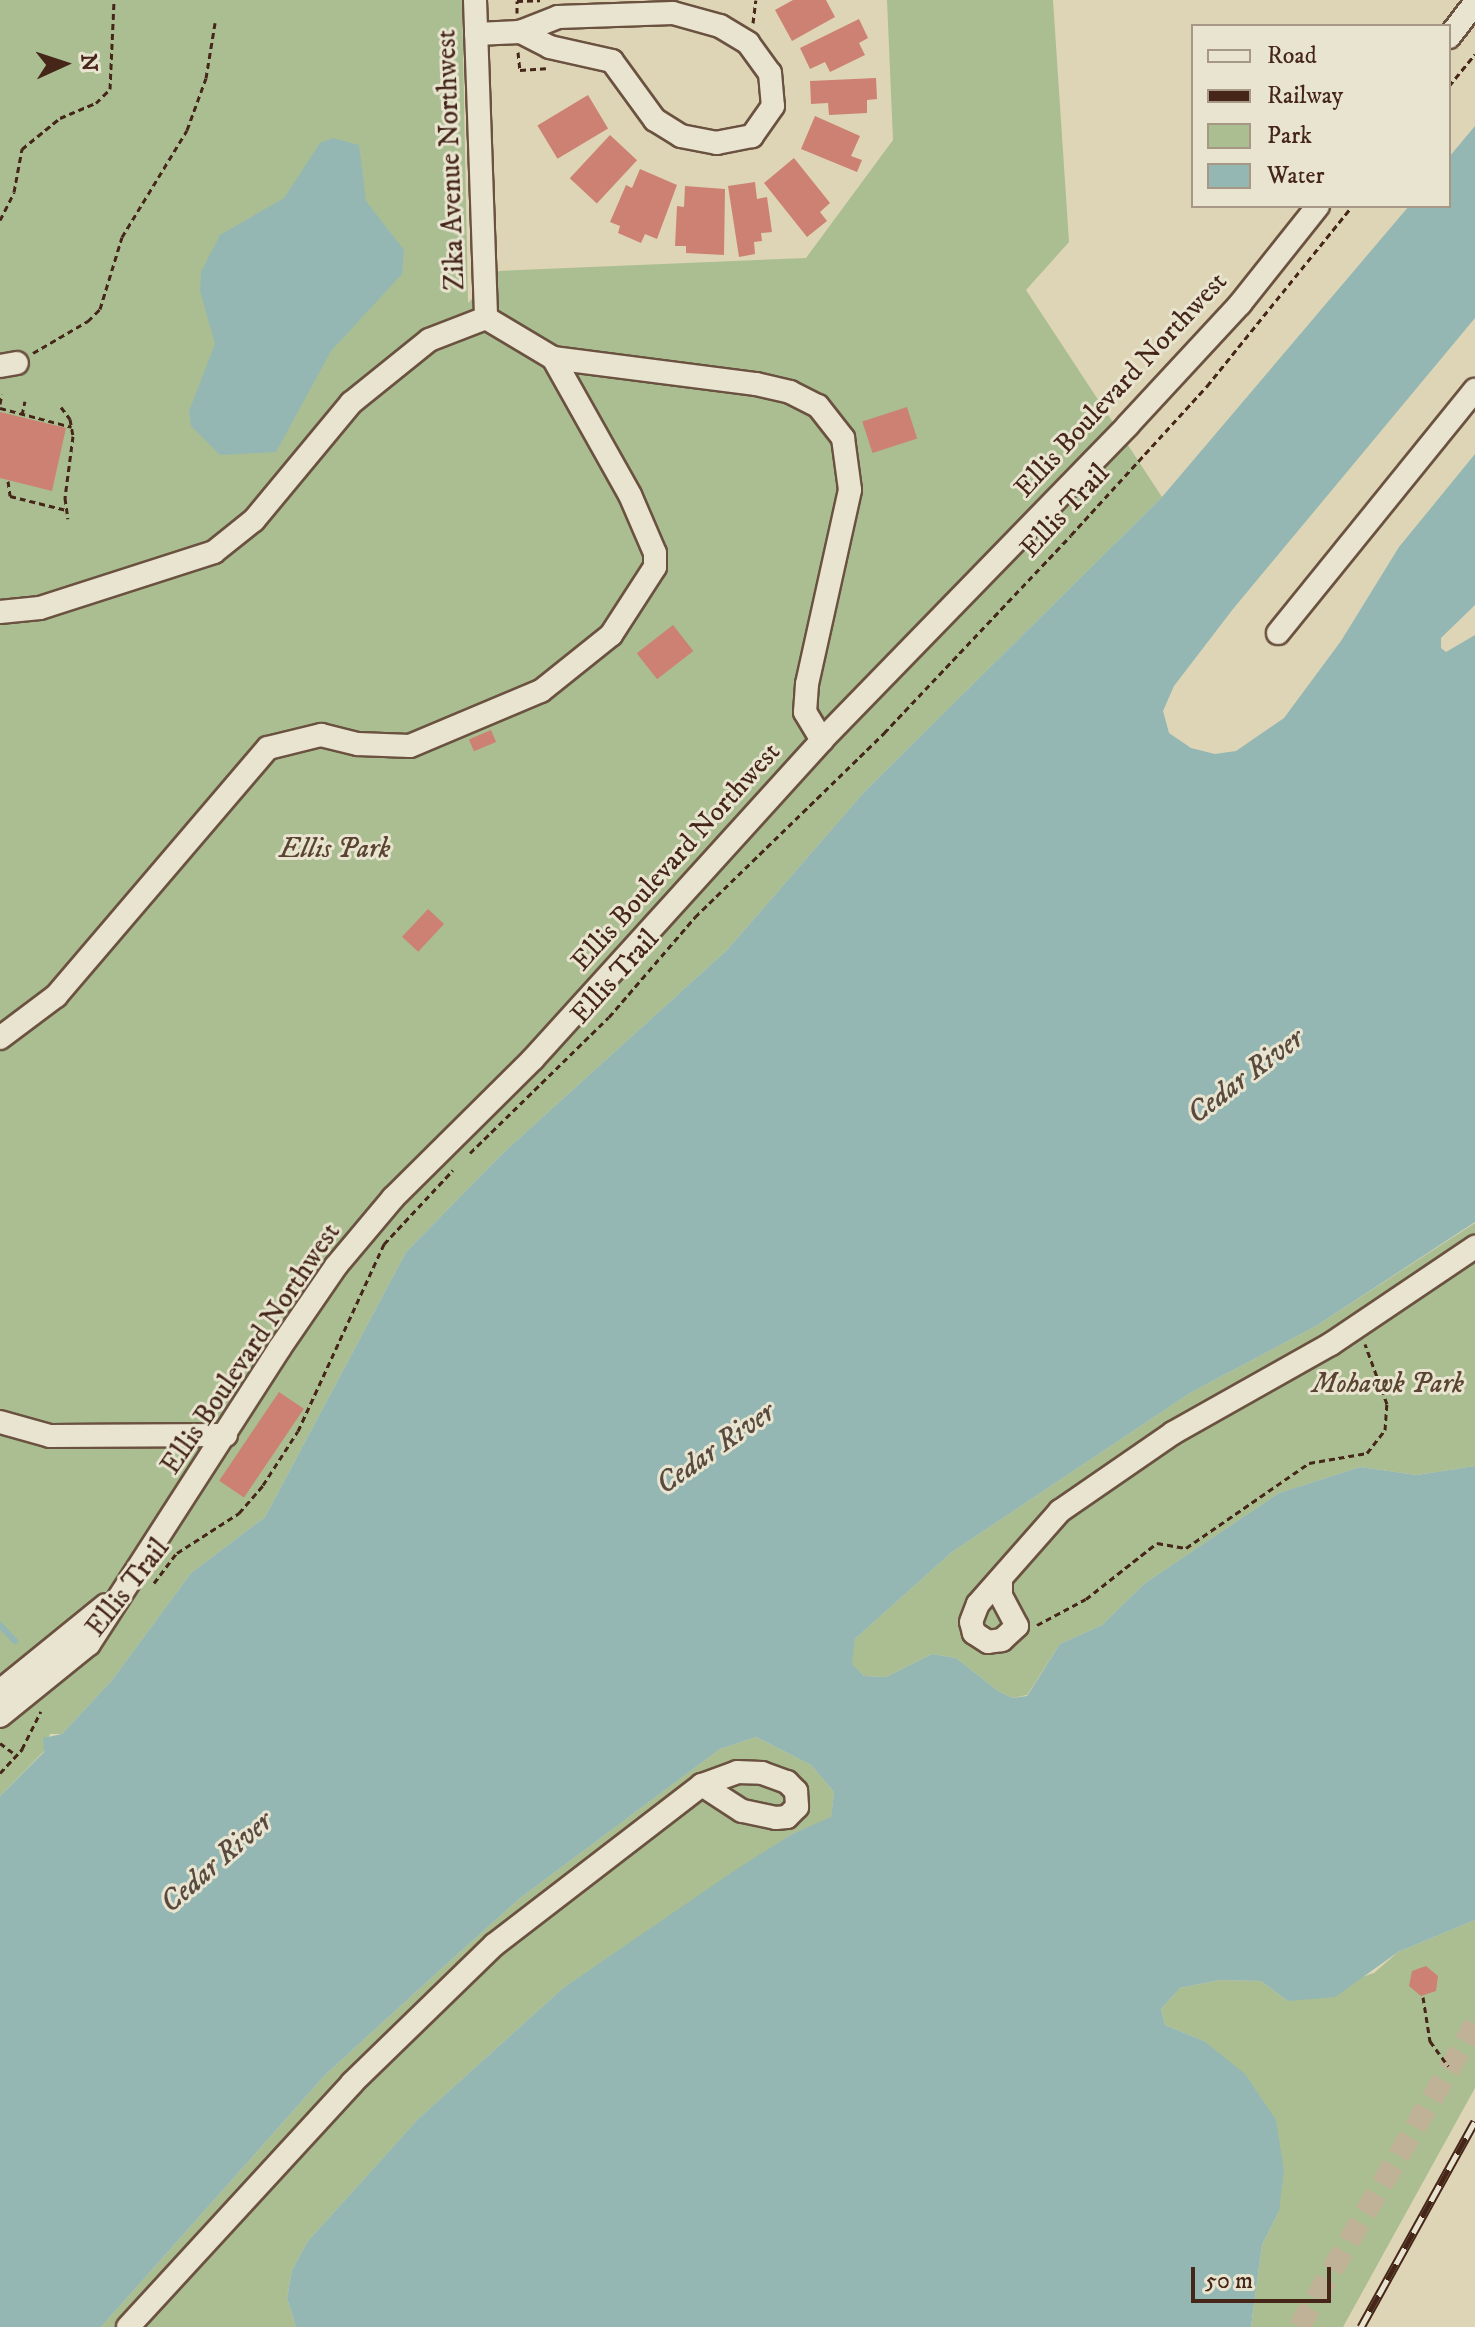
<!DOCTYPE html>
<style>
body{margin:0}
#map{position:relative;width:1475px;height:2327px;overflow:hidden;background:#ddd5b5;font-family:"IM FELL DW Pica",serif}
div>[style]{position:absolute}
[style*='--x']{left:calc(var(--x)*1px);top:calc(var(--y)*1px);width:calc(var(--w)*1px);rotate:calc(var(--a)*1deg)}
.green>*{inset:0;background:#aabe92}
.water>*{inset:0;background:#94b7b4}
.stream>*{height:6px;margin:-3px;padding:0 3px;transform-origin:3px;border-radius:3px;background:#94b7b4}
.building>*{inset:0;background:#cd8173;transform-origin:0 0}
.minor-tunnel>*{height:22px;margin-top:-11px;transform-origin:0;background:repeating-linear-gradient(90deg,#bfb296 0 22px,transparent 0 33px)}
.path>*{height:3px;margin-top:-1.5px;transform-origin:0;background:repeating-linear-gradient(90deg,#452619 0 6px,transparent 0 10px)}
.roads{filter:drop-shadow(2px 0 #6b5240) drop-shadow(-2px 0 #6b5240) drop-shadow(0 2px #6b5240) drop-shadow(0 -2px #6b5240)}
.minor>*{height:22px;margin:-11px;padding:0 11px;transform-origin:11px;border-radius:11px;background:#e9e4cf}
.rail>*{height:9px;margin-top:-4.5px;transform-origin:0;background:repeating-linear-gradient(90deg,#e9e4cf 0 18px,#452619 0 36px);box-sizing:border-box;border-block:2px solid #452619}
span{translate:-50% -50%;white-space:nowrap;text-align:center;line-height:1.15;-webkit-text-stroke:6px #e9e4cf;paint-order:stroke}
.street-label{font-size:28px;color:#452619}
.park-label{font-size:28px;color:#594431;font-style:italic}
.water-label{font-size:30px;color:#594a40;font-style:italic}
.legend{position:absolute;left:1191px;top:24px;width:260px;height:184px;box-sizing:border-box;background:#e9e4cf;border:2px solid #a79886;margin:0;padding:10px 14px;list-style:none;font-size:24px;color:#452619}
.legend li{display:flex;align-items:center;gap:16px;height:40px}
.legend b{width:40px;border:2px solid #a79886}
.north{position:absolute;left:24px;top:24px;width:80px;height:80px;-webkit-text-stroke:6px #e9e4cf;paint-order:stroke;rotate:87deg;font-size:22px;font-weight:700;line-height:32px;text-align:center;color:#452619}
.north::after{content:'';display:block;margin:auto;width:28px;height:36px;background:#452619;clip-path:polygon(50% 0,100% 100%,50% 72%,0 100%)}
.scale{position:absolute;left:1191px;top:2267px;width:140px;height:36px;box-sizing:border-box;border:4px solid #452619;border-top:0;padding-left:10px;font-size:24px;line-height:28px;white-space:nowrap;color:#452619;-webkit-text-stroke:6px #e9e4cf;paint-order:stroke}
</style>
<div id="map">
<div class="green">
<div style="clip-path:polygon(0 0,462px 0,468px 303px,499px 271px,806px 258px,893px 140px,887px 0,1053px 0,1069px 242px,1026px 290px,1162px 497px,865px 791px,727px 950px,502px 1154px,406px 1252px,265px 1517px,191px 1573px,112px 1680px,62px 1734px,50px 1734px,44px 1751px,0 1796px)"></div>
<div style="clip-path:polygon(1475px 1223px,1475px 1466px,1417px 1475px,1360px 1467px,1279px 1493px,1145px 1583px,1102px 1625px,1060px 1644px,1027px 1695px,1013px 1698px,998px 1691px,956px 1658px,932px 1654px,886px 1677px,864px 1676px,850px 1663px,855px 1639px,952px 1552px,1190px 1393px,1316px 1326px)"></div>
<div style="clip-path:polygon(756px 1737px,811px 1765px,834px 1792px,831px 1818px,792px 1834px,563px 1988px,418px 2119px,308px 2241px,292px 2270px,287px 2298px,296px 2327px,101px 2327px,325px 2075px,451px 1960px,519px 1899px,720px 1749px)"></div>
<div style="clip-path:polygon(1475px 1920px,1475px 2088px,1343px 2327px,1251px 2327px,1262px 2245px,1279px 2211px,1204px 2041px,1165px 2025px,1161px 2009px,1180px 1988px,1220px 1980px,1261px 1981px,1288px 2001px,1374px 1973px,1398px 1952px)"></div>
</div>
<div class="water">
<div style="clip-path:polygon(1475px 126px,1475px 318px,1233px 609px,1174px 686px,1163px 711px,1169px 733px,1191px 748px,1215px 754px,1236px 751px,1284px 718px,1341px 641px,1399px 547px,1475px 454px,1475px 605px,1441px 638px,1441px 648px,1446px 652px,1475px 635px,1475px 1222px,1316px 1326px,1190px 1393px,952px 1552px,855px 1639px,852px 1664px,864px 1676px,886px 1677px,932px 1654px,956px 1658px,998px 1691px,1013px 1698px,1027px 1696px,1060px 1644px,1102px 1625px,1145px 1583px,1279px 1493px,1360px 1467px,1417px 1475px,1475px 1466px,1475px 1920px,1398px 1952px,1335px 1997px,1288px 2001px,1261px 1981px,1220px 1980px,1180px 1988px,1161px 2009px,1165px 2025px,1204px 2041px,1245px 2074px,1276px 2120px,1284px 2171px,1279px 2211px,1262px 2245px,1251px 2327px,296px 2327px,287px 2298px,292px 2270px,308px 2241px,418px 2119px,563px 1988px,734px 1871px,792px 1834px,831px 1817px,834px 1792px,811px 1765px,756px 1737px,720px 1749px,519px 1899px,451px 1960px,325px 2075px,101px 2327px,0 2327px,0 1796px,44px 1752px,43px 1738px,62px 1734px,112px 1680px,191px 1573px,265px 1517px,406px 1252px,502px 1154px,727px 950px,865px 791px,1162px 497px,1409px 206px,1449px 206px,1449px 157px)"></div>
<div style="clip-path:polygon(333px 138px,359px 145px,366px 201px,404px 250px,402px 274px,331px 351px,276px 452px,220px 455px,191px 426px,189px 411px,215px 344px,200px 291px,201px 272px,220px 235px,284px 198px,320px 143px)"></div>
</div>
<div class="stream">
<div style="--x:0;--y:1625;--w:22;--a:47"></div>
</div>
<div class="building">
<div style="clip-path:polygon(793px 0,826px 0,835px 17px,792px 41px,775px 10px)"></div>
<div style="clip-path:polygon(859px 19px,868px 38px,859px 43px,865px 55px,830px 72px,825px 62px,810px 69px,800px 48px)"></div>
<div style="clip-path:polygon(876px 78px,877px 99px,867px 100px,867px 113px,829px 115px,828px 103px,811px 104px,810px 81px)"></div>
<div style="left:588px;top:95px;width:39px;height:59px;rotate:59deg"></div>
<div style="clip-path:polygon(815px 116px,860px 136px,851px 156px,862px 160px,857px 172px,801px 149px)"></div>
<div style="left:610px;top:135px;width:37px;height:59px;rotate:43deg"></div>
<div style="clip-path:polygon(794px 158px,830px 203px,820px 212px,827px 221px,807px 237px,764px 183px)"></div>
<div style="clip-path:polygon(640px 169px,677px 185px,657px 239px,645px 234px,641px 243px,618px 233px,620px 226px,610px 222px,626px 185px,632px 188px)"></div>
<div style="clip-path:polygon(755px 182px,757px 199px,767px 197px,772px 232px,761px 233px,762px 241px,754px 242px,755px 254px,739px 257px,728px 186px)"></div>
<div style="clip-path:polygon(685px 186px,725px 189px,724px 255px,686px 253px,686px 246px,675px 246px,677px 206px,684px 207px)"></div>
<div style="left:907px;top:407px;width:33px;height:47px;rotate:72deg"></div>
<div style="clip-path:polygon(0 412px,66px 428px,52px 491px,0 478px)"></div>
<div style="left:673px;top:625px;width:33px;height:46px;rotate:52deg"></div>
<div style="left:491px;top:730px;width:13px;height:24px;rotate:67deg"></div>
<div style="left:428px;top:909px;width:22px;height:38px;rotate:43deg"></div>
<div style="left:279px;top:1392px;width:30px;height:107px;rotate:34deg"></div>
<div style="clip-path:polygon(1426px 1966px,1438px 1976px,1436px 1991px,1421px 1996px,1409px 1986px,1412px 1971px)"></div>
</div>
<div class="minor-tunnel">
<div style="--x:1299;--y:2327;--w:350;--a:-59.8"></div>
</div>
<div class="path">
<div style="--x:517;--y:13;--w:12;--a:-90"></div>
<div style="--x:517;--y:1;--w:23;--a:-2"></div>
<div style="--x:753;--y:23;--w:23;--a:-83"></div>
<div style="--x:518;--y:52;--w:18;--a:84"></div>
<div style="--x:520;--y:70;--w:26;--a:-4"></div>
<div style="--x:1449;--y:86;--w:41;--a:-50.9"></div>
<div style="--x:0;--y:220;--w:31;--a:-63"></div>
<div style="--x:14;--y:192;--w:44;--a:-79.5"></div>
<div style="--x:22;--y:149;--w:49;--a:-39.2"></div>
<div style="--x:60;--y:118;--w:39;--a:-23"></div>
<div style="--x:96;--y:103;--w:20;--a:-45"></div>
<div style="--x:110;--y:89;--w:89;--a:-87.4"></div>
<div style="--x:33;--y:353;--w:64;--a:-30.2"></div>
<div style="--x:88;--y:321;--w:17;--a:-45"></div>
<div style="--x:100;--y:309;--w:75;--a:-73"></div>
<div style="--x:122;--y:237;--w:125;--a:-58.7"></div>
<div style="--x:187;--y:130;--w:55;--a:-69.9"></div>
<div style="--x:206;--y:78;--w:56;--a:-80.7"></div>
<div style="--x:0;--y:404;--w:10;--a:-79"></div>
<div style="--x:61;--y:407;--w:15;--a:53"></div>
<div style="--x:70;--y:419;--w:17;--a:80"></div>
<div style="--x:73;--y:436;--w:63;--a:97.4"></div>
<div style="--x:65;--y:498;--w:21;--a:82"></div>
<div style="--x:0;--y:408;--w:74;--a:14.8"></div>
<div style="--x:22;--y:415;--w:14;--a:-78"></div>
<div style="--x:8;--y:481;--w:15;--a:82"></div>
<div style="--x:10;--y:496;--w:58;--a:14"></div>
<div style="--x:470;--y:1153;--w:194;--a:-44.4"></div>
<div style="--x:609;--y:1017;--w:132;--a:-49.3"></div>
<div style="--x:695;--y:917;--w:264;--a:-44.2"></div>
<div style="--x:884;--y:733;--w:272;--a:-46.6"></div>
<div style="--x:1071;--y:535;--w:202;--a:-47.6"></div>
<div style="--x:1207;--y:386;--w:231;--a:-51.1"></div>
<div style="--x:154;--y:1583;--w:38;--a:-53"></div>
<div style="--x:177;--y:1553;--w:74;--a:-32.8"></div>
<div style="--x:239;--y:1513;--w:37;--a:-49"></div>
<div style="--x:263;--y:1485;--w:64;--a:-57.1"></div>
<div style="--x:298;--y:1431;--w:206;--a:-65.3"></div>
<div style="--x:384;--y:1244;--w:101;--a:-47"></div>
<div style="--x:1037;--y:1625;--w:55;--a:-28"></div>
<div style="--x:1086;--y:1599;--w:90;--a:-38.3"></div>
<div style="--x:1157;--y:1543;--w:29;--a:10"></div>
<div style="--x:1186;--y:1548;--w:150;--a:-34.6"></div>
<div style="--x:1309;--y:1463;--w:59;--a:-9.8"></div>
<div style="--x:1367;--y:1453;--w:29;--a:-52"></div>
<div style="--x:1385;--y:1430;--w:26;--a:-86"></div>
<div style="--x:1387;--y:1404;--w:64;--a:-110.1"></div>
<div style="--x:0;--y:1743;--w:21;--a:37"></div>
<div style="--x:0;--y:1773;--w:33;--a:-47"></div>
<div style="--x:22;--y:1749;--w:42;--a:-63.4"></div>
<div style="--x:1423;--y:1997;--w:45;--a:81"></div>
<div style="--x:1430;--y:2041;--w:31;--a:54"></div>
</div>
<div class="roads">
<div class="minor">
<div style="--x:475;--y:0;--w:318;--a:88"></div>
<div style="--x:476;--y:34;--w:44;--a:-2.6"></div>
<div style="--x:520;--y:32;--w:41;--a:-21.5"></div>
<div style="--x:558;--y:17;--w:115;--a:-2"></div>
<div style="--x:673;--y:13;--w:49;--a:15.5"></div>
<div style="--x:720;--y:26;--w:33;--a:31"></div>
<div style="--x:748;--y:43;--w:37;--a:54"></div>
<div style="--x:770;--y:73;--w:33;--a:85"></div>
<div style="--x:773;--y:106;--w:37;--a:125"></div>
<div style="--x:752;--y:136;--w:36;--a:169"></div>
<div style="--x:717;--y:143;--w:37;--a:-169"></div>
<div style="--x:681;--y:136;--w:31;--a:-148"></div>
<div style="--x:655;--y:120;--w:73;--a:-126.1"></div>
<div style="--x:612;--y:61;--w:64;--a:-167.3"></div>
<div style="--x:550;--y:47;--w:34;--a:-153"></div>
<div style="--x:1449;--y:37;--w:43;--a:-52.6"></div>
<div style="--x:486;--y:318;--w:78;--a:30.8"></div>
<div style="--x:553;--y:358;--w:205;--a:7.3"></div>
<div style="--x:756;--y:384;--w:35;--a:13"></div>
<div style="--x:790;--y:392;--w:31;--a:27"></div>
<div style="--x:818;--y:406;--w:41;--a:52"></div>
<div style="--x:843;--y:438;--w:52;--a:82.3"></div>
<div style="--x:850;--y:490;--w:199;--a:102.5"></div>
<div style="--x:807;--y:684;--w:28;--a:94"></div>
<div style="--x:805;--y:712;--w:33;--a:59"></div>
<div style="--x:0;--y:366;--w:17;--a:-10"></div>
<div style="--x:0;--y:612;--w:40;--a:-5.7"></div>
<div style="--x:40;--y:608;--w:183;--a:-17.8"></div>
<div style="--x:214;--y:552;--w:51;--a:-38.7"></div>
<div style="--x:254;--y:520;--w:152;--a:-50.3"></div>
<div style="--x:351;--y:403;--w:100;--a:-38.9"></div>
<div style="--x:429;--y:340;--w:61;--a:-21.1"></div>
<div style="--x:1278;--y:633;--w:313;--a:-51"></div>
<div style="--x:0;--y:1038;--w:70;--a:-36.9"></div>
<div style="--x:56;--y:996;--w:326;--a:-49.5"></div>
<div style="--x:268;--y:748;--w:55;--a:-13.8"></div>
<div style="--x:321;--y:735;--w:38;--a:14"></div>
<div style="--x:358;--y:744;--w:52;--a:2.2"></div>
<div style="--x:410;--y:746;--w:142;--a:-22.8"></div>
<div style="--x:541;--y:691;--w:90;--a:-38.7"></div>
<div style="--x:611;--y:635;--w:81;--a:-57.1"></div>
<div style="--x:655;--y:567;--w:14;--a:-90"></div>
<div style="--x:655;--y:553;--w:63;--a:-113.3"></div>
<div style="--x:630;--y:495;--w:157;--a:-119.3"></div>
<div style="--x:0;--y:1422;--w:52;--a:15.6"></div>
<div style="--x:50;--y:1436;--w:176;--a:-0.3"></div>
<div style="--x:1001;--y:1579;--w:17;--a:90"></div>
<div style="--x:1001;--y:1596;--w:34;--a:62"></div>
<div style="--x:1017;--y:1626;--w:21;--a:137"></div>
<div style="--x:1002;--y:1640;--w:14;--a:172"></div>
<div style="--x:988;--y:1642;--w:17;--a:-147"></div>
<div style="--x:974;--y:1633;--w:11;--a:-105"></div>
<div style="--x:971;--y:1622;--w:19;--a:-69"></div>
<div style="--x:978;--y:1604;--w:124;--a:-48.6"></div>
<div style="--x:1060;--y:1511;--w:137;--a:-34.6"></div>
<div style="--x:1173;--y:1433;--w:181;--a:-29.4"></div>
<div style="--x:1331;--y:1344;--w:174;--a:-34"></div>
<div style="--x:0;--y:1691;--w:136;--a:-39.1"></div>
<div style="--x:0;--y:1716;--w:114;--a:-39"></div>
<div style="--x:89;--y:1644;--w:351;--a:-57.2"></div>
<div style="--x:279;--y:1349;--w:101;--a:-55.5"></div>
<div style="--x:336;--y:1266;--w:89;--a:-50"></div>
<div style="--x:393;--y:1198;--w:197;--a:-44.8"></div>
<div style="--x:533;--y:1059;--w:430;--a:-47.8"></div>
<div style="--x:822;--y:740;--w:439;--a:-45.8"></div>
<div style="--x:1128;--y:425;--w:165;--a:-47.2"></div>
<div style="--x:1240;--y:304;--w:125;--a:-51.5"></div>
<div style="--x:128;--y:2327;--w:331;--a:-47.4"></div>
<div style="--x:352;--y:2083;--w:198;--a:-44.2"></div>
<div style="--x:494;--y:1945;--w:262;--a:-37.6"></div>
<div style="--x:702;--y:1785;--w:37;--a:-20"></div>
<div style="--x:737;--y:1772;--w:25;--a:2"></div>
<div style="--x:762;--y:1773;--w:27;--a:20"></div>
<div style="--x:787;--y:1782;--w:13;--a:45"></div>
<div style="--x:796;--y:1791;--w:16;--a:86"></div>
<div style="--x:797;--y:1807;--w:14;--a:135"></div>
<div style="--x:787;--y:1817;--w:11;--a:175"></div>
<div style="--x:776;--y:1818;--w:35;--a:-168"></div>
<div style="--x:742;--y:1811;--w:48;--a:-147"></div>
</div>
</div>
<div class="rail">
<div style="--x:1361;--y:2327;--w:235;--a:-61"></div>
</div>
<div class="street-label">
<span style="left:451px;top:160px;rotate:-92deg">Zika Avenue Northwest</span>
<span style="left:1121px;top:385px;rotate:-47deg">Ellis Boulevard Northwest</span>
<span style="left:1065px;top:511px;rotate:-47deg">Ellis Trail</span>
<span style="left:676px;top:857px;rotate:-48deg">Ellis Boulevard Northwest</span>
<span style="left:615px;top:977px;rotate:-48deg">Ellis Trail</span>
<span style="left:251px;top:1349px;rotate:-56deg">Ellis Boulevard Northwest</span>
<span style="left:128px;top:1588px;rotate:-52deg">Ellis Trail</span>
</div>
<div class="park-label">
<span style="left:335px;top:849px">Ellis Park</span>
<span style="left:1388px;top:1384px">Mohawk Park</span>
</div>
<div class="water-label">
<span style="left:1246px;top:1077px;rotate:-37deg">Cedar River</span>
<span style="left:716px;top:1449px;rotate:-35deg">Cedar River</span>
<span style="left:217px;top:1863px;rotate:-41deg">Cedar River</span>
</div>
<ul class="legend">
<li><b style="height:10px;background:#e9e4cf"></b>Road</li>
<li><b style="height:10px;background:#452619"></b>Railway</li>
<li><b style="height:22px;background:#aabe92"></b>Park</li>
<li><b style="height:22px;background:#94b7b4"></b>Water</li>
</ul>
<div class="north">N</div>
<div class="scale">50 m</div>
</div>
